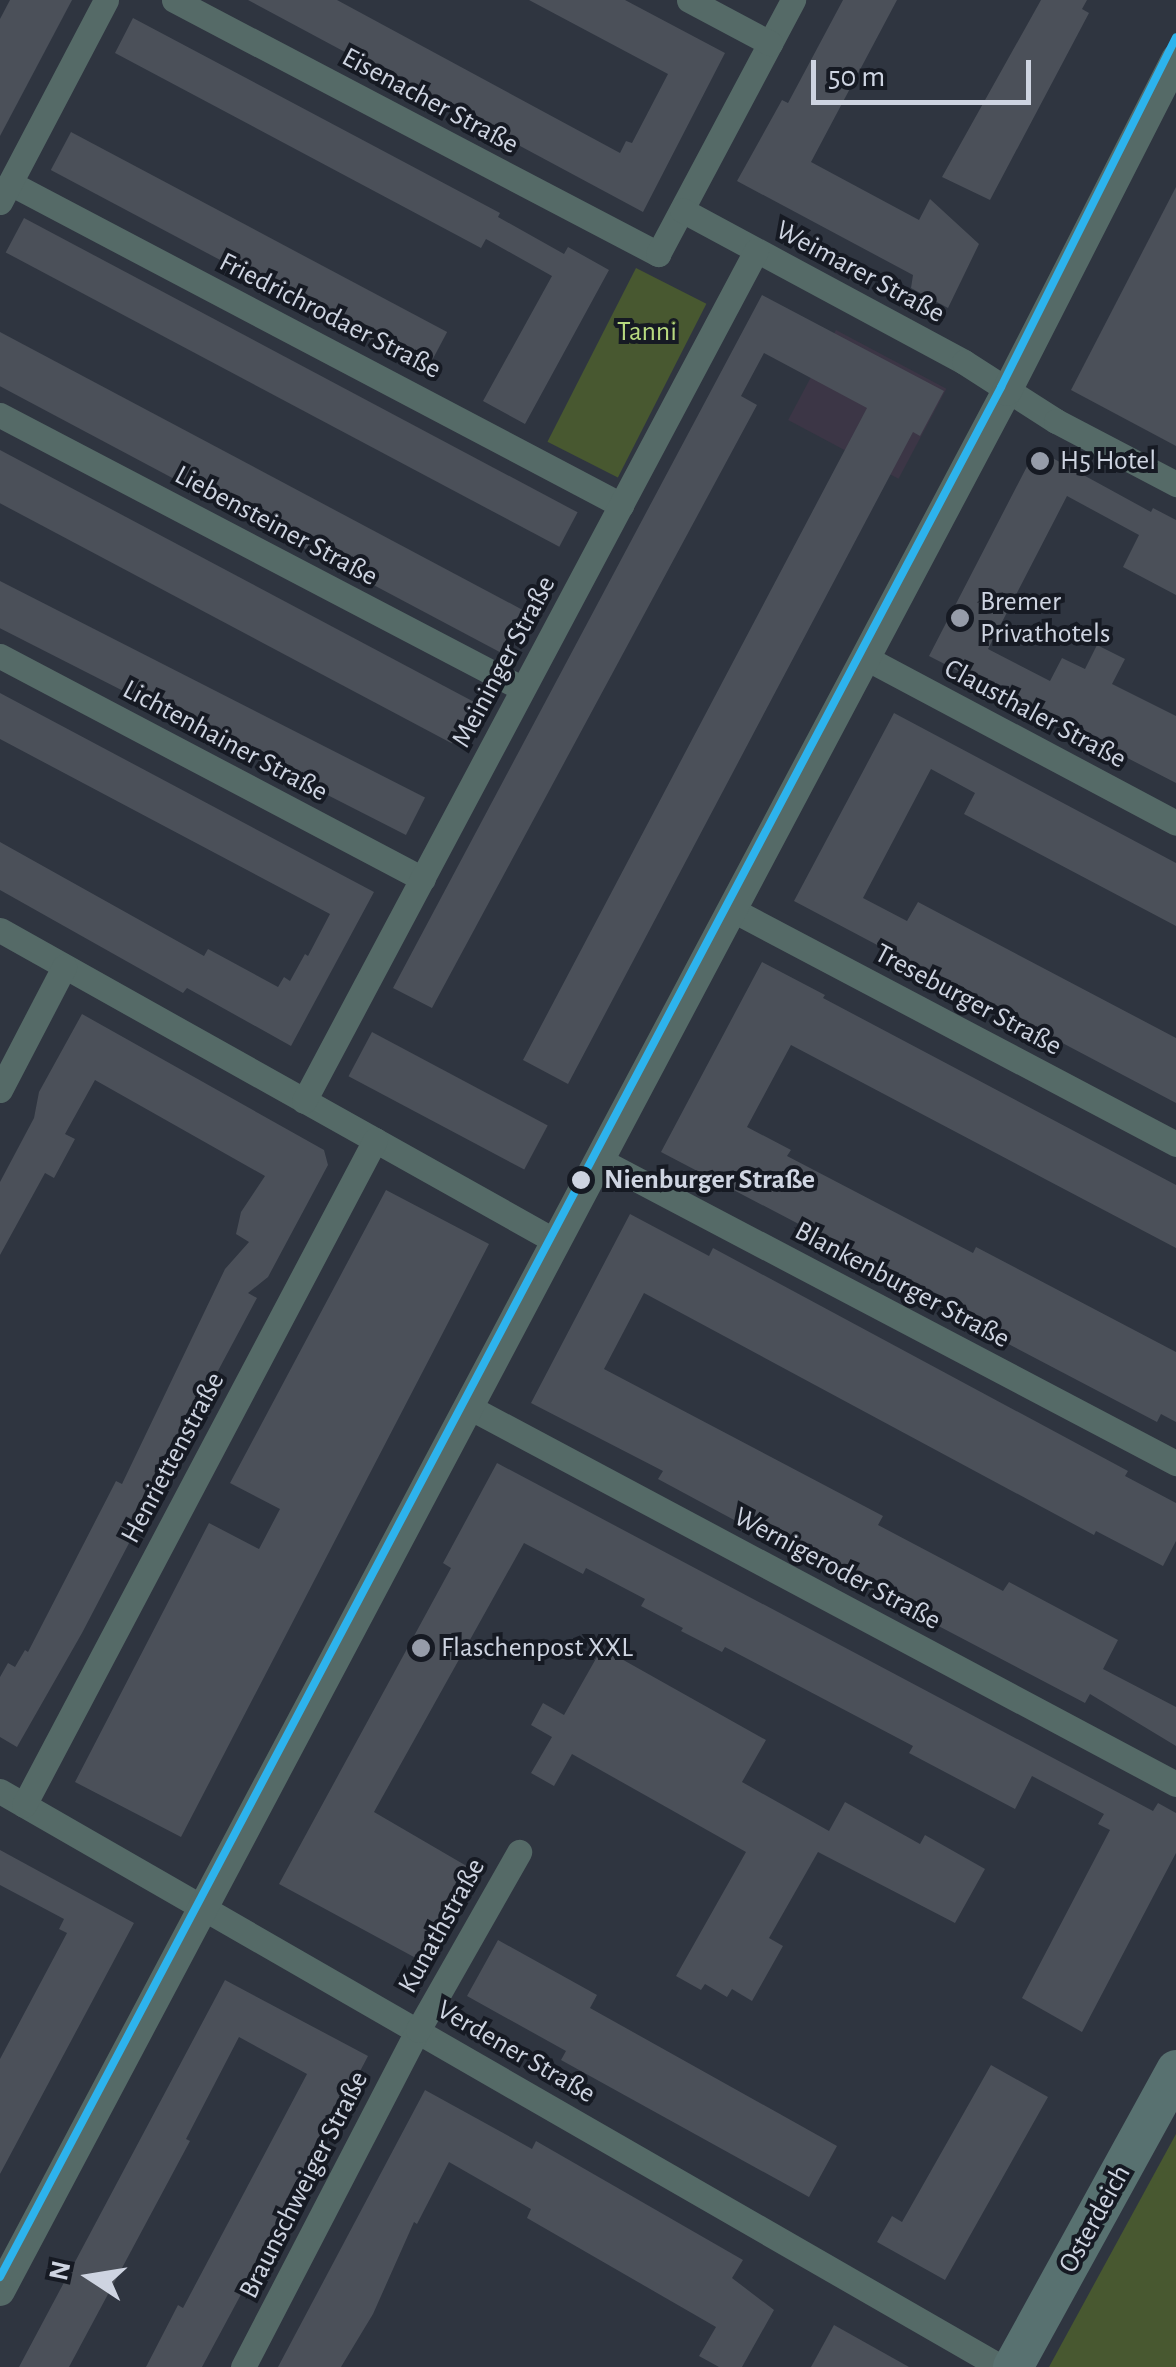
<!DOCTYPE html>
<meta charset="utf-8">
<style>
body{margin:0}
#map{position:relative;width:1176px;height:2367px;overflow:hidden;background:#2f3540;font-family:"Alegreya Sans",sans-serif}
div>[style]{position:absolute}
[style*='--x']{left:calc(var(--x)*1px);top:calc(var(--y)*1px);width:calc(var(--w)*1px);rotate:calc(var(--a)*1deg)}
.commercial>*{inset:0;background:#3c3646;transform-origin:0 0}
.green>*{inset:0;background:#485830;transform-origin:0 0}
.building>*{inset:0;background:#4b5059;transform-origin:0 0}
.minor>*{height:25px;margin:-12.5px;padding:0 12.5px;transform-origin:12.5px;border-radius:12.5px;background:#556a67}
.tertiary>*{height:30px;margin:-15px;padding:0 15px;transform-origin:15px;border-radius:15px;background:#556a67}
.primary>*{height:40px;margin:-20px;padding:0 20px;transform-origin:20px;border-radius:20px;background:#587170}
.tram-1>*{height:8px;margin:-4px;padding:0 4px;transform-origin:4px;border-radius:4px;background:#2db3ed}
.dots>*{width:28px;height:28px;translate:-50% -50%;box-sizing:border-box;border:5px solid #161a23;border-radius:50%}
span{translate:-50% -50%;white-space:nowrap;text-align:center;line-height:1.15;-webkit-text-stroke:8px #161a23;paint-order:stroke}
.street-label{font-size:28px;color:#ced4e1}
.park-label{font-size:28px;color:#b7d97f}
.poi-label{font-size:28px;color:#ced4e1}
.left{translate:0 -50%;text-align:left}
.stop-label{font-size:28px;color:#ced4e1;font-weight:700}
.north{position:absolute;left:40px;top:2227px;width:100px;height:100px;-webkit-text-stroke:8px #161a23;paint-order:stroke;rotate:282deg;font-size:28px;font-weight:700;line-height:40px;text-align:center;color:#ced4e1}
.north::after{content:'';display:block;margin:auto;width:35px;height:45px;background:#ced4e1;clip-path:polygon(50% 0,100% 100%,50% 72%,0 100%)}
.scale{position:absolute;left:811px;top:60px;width:220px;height:45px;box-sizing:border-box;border:5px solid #ced4e1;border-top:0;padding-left:12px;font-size:30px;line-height:35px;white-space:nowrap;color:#ced4e1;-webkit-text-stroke:8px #161a23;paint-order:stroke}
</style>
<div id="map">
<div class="commercial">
<div style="left:836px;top:330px;width:125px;height:102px;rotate:28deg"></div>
</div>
<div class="green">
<div style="left:636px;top:268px;width:79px;height:195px;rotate:27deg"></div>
<div style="clip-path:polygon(1176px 2134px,1176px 2367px,1049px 2367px)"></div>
</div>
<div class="building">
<div style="clip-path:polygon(10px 0,72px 0,0 136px,0 19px)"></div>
<div style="clip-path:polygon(248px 0,337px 0,620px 153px,626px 141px,632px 143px,668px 74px,529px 0,625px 0,725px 53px,643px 212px)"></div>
<div style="clip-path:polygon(843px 0,897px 0,811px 162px,919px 220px,930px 199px,979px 244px,948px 308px,911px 288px,913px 275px,737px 181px,782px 100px,788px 103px)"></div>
<div style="clip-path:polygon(1041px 0,1087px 0,1082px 9px,1089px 13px,990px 200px,942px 177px)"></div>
<div style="clip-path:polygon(133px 18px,500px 213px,498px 217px,564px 254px,568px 247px,609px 270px,525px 424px,483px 401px,552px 276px,486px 239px,481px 248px,115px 53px)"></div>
<div style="left:71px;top:132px;width:426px;height:43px;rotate:28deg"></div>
<div style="clip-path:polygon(1176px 187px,1176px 446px,1071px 390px)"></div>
<div style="left:24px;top:218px;width:627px;height:39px;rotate:28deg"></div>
<div style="clip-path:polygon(762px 295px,944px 391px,920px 436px,913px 432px,568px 1084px,523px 1060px,867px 408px,764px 353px,741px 396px,757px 405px,432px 1008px,393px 988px)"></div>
<div style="left:0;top:332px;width:593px;height:48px;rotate:28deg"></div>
<div style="clip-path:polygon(1036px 449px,1151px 512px,1153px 508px,1176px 520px,1176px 595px,1123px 567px,1139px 535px,1067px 496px,988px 649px,1050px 681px,1062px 658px,1085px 669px,1097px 645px,1125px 659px,1112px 684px,1176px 716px,1176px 783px,929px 656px)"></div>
<div style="left:0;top:450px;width:537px;height:47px;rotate:28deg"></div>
<div style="left:0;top:581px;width:477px;height:42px;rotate:27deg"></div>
<div style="clip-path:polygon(0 693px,374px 892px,291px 1046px,187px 988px,183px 993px,0 890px,0 842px,204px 956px,208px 949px,278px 987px,284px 977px,290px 981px,305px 954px,308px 956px,330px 914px,0 739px)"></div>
<div style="clip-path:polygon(894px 713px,1176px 863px,1176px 926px,964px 814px,975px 793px,931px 769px,863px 898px,907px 921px,918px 902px,1176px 1038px,1176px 1103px,794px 901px)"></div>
<div style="clip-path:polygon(762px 962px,825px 995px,823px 998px,1176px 1185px,1176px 1248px,791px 1045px,747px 1127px,791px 1150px,787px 1156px,973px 1253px,976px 1247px,1176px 1352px,1176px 1422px,1161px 1414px,1157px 1422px,1056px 1369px,978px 1328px,982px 1320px,661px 1152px)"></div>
<div style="clip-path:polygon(82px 1014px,324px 1150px,328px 1165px,268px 1277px,248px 1293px,257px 1298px,204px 1397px,196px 1425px,179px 1439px,183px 1440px,82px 1633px,17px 1747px,0 1737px,0 1677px,8px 1663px,15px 1667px,25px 1650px,28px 1652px,116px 1481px,122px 1484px,225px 1269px,249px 1242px,236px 1234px,241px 1212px,265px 1176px,95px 1080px,65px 1134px,75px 1139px,54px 1178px,45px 1173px,0 1255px,0 1182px,34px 1118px,39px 1092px)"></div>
<div style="left:372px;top:1032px;width:199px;height:50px;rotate:28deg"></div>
<div style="clip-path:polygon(386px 1190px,489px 1244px,181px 1837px,75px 1782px,209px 1523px,259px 1549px,280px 1509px,230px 1483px)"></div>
<div style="clip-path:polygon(630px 1214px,709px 1256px,713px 1248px,1128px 1471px,1125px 1476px,1176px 1503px,1176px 1541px,1163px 1566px,1096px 1531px,1094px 1535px,644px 1293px,604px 1369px,883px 1516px,878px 1525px,1003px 1591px,1009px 1582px,1118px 1640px,1103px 1669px,1176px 1707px,1176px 1746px,1090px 1694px,1085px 1703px,849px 1579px,853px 1571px,768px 1526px,763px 1535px,736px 1521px,658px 1479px,663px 1471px,531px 1403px)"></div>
<div style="clip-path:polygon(497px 1463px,1153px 1811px,1158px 1803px,1176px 1813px,1176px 1853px,1082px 2032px,1022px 1998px,1110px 1830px,1098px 1824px,1104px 1814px,1032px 1776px,1015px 1809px,909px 1753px,913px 1746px,725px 1647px,722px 1652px,681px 1631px,683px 1628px,641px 1606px,645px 1599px,586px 1568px,583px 1574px,524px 1543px,374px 1812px,482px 1875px,470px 1896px,463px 1892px,425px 1963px,279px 1884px,451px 1568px,443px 1563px)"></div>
<div style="clip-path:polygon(602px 1648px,766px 1740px,742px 1782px,829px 1831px,845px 1802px,920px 1844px,925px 1835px,985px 1869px,955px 1923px,818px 1852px,769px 1938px,783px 1946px,752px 2001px,732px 1989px,727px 1997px,705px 1984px,701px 1990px,676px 1976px,746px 1852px,572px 1754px,554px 1786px,531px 1773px,552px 1737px,531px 1725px,543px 1703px,564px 1715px)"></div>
<div style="clip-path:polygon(0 1850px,134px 1923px,0 2174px,0 2059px,67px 1933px,59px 1929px,64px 1919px,0 1885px)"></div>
<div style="clip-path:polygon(498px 1940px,597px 1995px,590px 2008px,837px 2146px,809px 2197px,561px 2060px,566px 2051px,467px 1996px)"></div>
<div style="clip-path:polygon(225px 1980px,368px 2056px,323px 2142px,202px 2367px,146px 2367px,178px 2305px,183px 2308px,307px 2074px,239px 2037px,186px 2139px,190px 2141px,69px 2367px,19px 2367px)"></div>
<div style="clip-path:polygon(991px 2065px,1048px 2097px,945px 2280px,877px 2242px,892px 2216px,902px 2222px)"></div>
<div style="clip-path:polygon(425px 2090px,532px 2149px,536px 2141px,743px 2260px,732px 2278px,774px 2310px,742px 2367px,719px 2367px,699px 2356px,716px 2327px,527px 2218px,531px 2209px,449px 2162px,417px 2224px,414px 2222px,373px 2314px,341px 2367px,278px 2367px)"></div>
<div style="clip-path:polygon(834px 2325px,909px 2367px,811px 2367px)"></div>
</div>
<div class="minor">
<div style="--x:174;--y:0;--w:547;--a:27.69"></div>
<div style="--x:658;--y:254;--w:288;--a:-62"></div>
<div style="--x:689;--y:0;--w:92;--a:28"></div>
<div style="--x:10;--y:183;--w:691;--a:27.79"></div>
<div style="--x:0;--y:202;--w:228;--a:-62.3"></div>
<div style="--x:682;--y:210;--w:320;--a:28.3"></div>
<div style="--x:964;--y:362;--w:109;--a:32.7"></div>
<div style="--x:1056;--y:421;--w:136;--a:27.7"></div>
<div style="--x:0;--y:415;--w:590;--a:27.65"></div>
<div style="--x:0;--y:656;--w:478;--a:27.8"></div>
<div style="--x:866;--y:658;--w:351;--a:28"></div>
<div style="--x:733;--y:910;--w:501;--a:27.84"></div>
<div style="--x:0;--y:930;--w:638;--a:29.26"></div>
<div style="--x:0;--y:1090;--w:139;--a:-62.5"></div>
<div style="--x:304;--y:1101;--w:963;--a:-62"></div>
<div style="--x:600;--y:1160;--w:651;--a:27.75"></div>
<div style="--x:469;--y:1407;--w:801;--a:28.07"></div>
<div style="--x:0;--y:1791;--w:1155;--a:29.92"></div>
<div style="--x:24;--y:1805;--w:752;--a:-62.17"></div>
<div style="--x:243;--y:2367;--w:380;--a:-62.6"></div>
<div style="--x:418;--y:2030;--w:205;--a:-60.4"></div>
</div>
<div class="tertiary">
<div style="--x:0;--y:2291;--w:2150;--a:-62.08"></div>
<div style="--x:1007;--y:391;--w:373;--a:-63"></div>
</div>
<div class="primary">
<div style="--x:1013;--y:2367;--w:339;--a:-61.2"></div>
</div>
<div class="tram-1">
<div style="--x:0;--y:2277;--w:2139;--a:-62.09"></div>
<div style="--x:1001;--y:387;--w:391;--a:-63.4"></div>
</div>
<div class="dots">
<div style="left:1040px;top:461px;background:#969ca9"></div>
<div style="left:960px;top:618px;background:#969ca9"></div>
<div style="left:581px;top:1180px;background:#ced4e1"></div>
<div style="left:421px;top:1648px;background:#969ca9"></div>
</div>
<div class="street-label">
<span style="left:430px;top:101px;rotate:28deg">Eisenacher Straße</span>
<span style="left:860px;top:272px;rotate:28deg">Weimarer Straße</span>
<span style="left:330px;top:316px;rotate:27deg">Friedrichrodaer Straße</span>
<span style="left:276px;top:526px;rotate:28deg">Liebensteiner Straße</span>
<span style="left:504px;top:662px;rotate:-62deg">Meininger Straße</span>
<span style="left:1035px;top:714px;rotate:28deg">Clausthaler Straße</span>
<span style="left:225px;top:741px;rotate:28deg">Lichtenhainer Straße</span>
<span style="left:968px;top:1000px;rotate:28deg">Treseburger Straße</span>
<span style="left:902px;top:1285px;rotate:28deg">Blankenburger Straße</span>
<span style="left:173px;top:1458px;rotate:-62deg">Henriettenstraße</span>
<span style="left:837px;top:1569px;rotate:28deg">Wernigeroder Straße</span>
<span style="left:442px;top:1926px;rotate:-61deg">Kunathstraße</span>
<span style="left:516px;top:2052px;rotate:30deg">Verdener Straße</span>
<span style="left:304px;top:2185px;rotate:-63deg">Braunschweiger Straße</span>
<span style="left:1095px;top:2219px;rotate:-61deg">Osterdeich</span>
</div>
<div class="park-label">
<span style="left:647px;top:332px">Tanni</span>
</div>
<div class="poi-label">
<span class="left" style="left:1060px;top:461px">H5 Hotel</span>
<span class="left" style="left:980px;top:618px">Bremer<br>Privathotels</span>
<span class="left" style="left:441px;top:1648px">Flaschenpost XXL</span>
</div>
<div class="stop-label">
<span class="left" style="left:604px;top:1180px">Nienburger Straße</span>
</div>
<div class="north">N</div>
<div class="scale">50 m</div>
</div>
